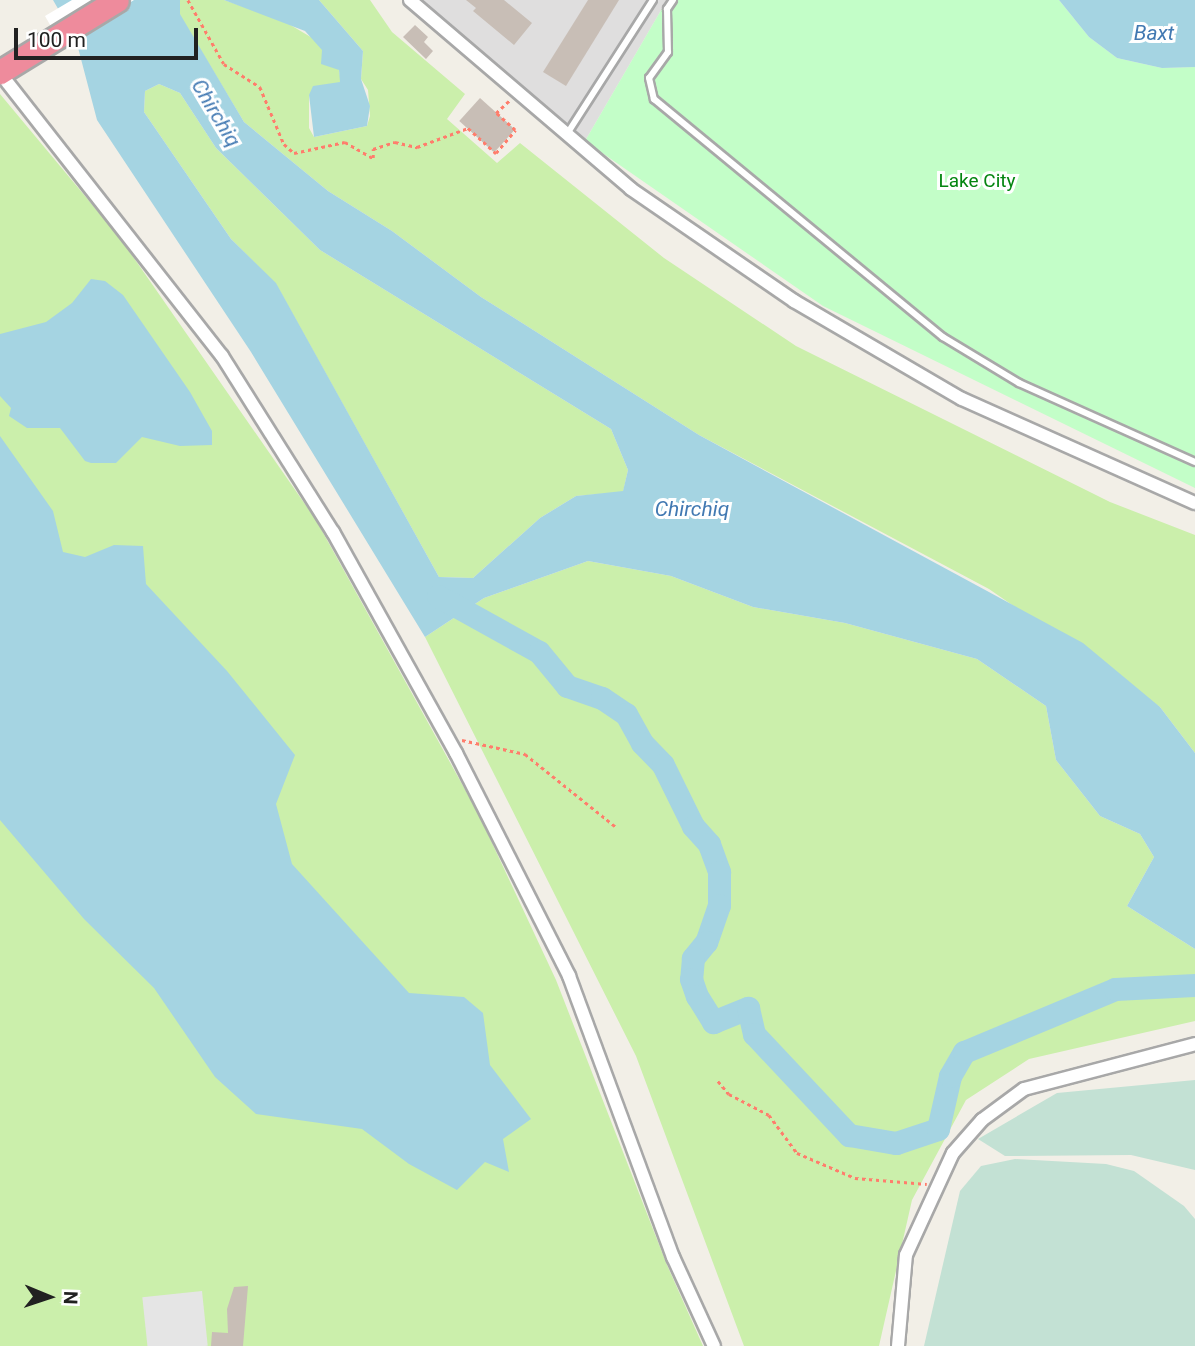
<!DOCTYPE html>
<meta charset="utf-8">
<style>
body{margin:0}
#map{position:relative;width:1195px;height:1346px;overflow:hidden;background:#f2efe7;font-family:Roboto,sans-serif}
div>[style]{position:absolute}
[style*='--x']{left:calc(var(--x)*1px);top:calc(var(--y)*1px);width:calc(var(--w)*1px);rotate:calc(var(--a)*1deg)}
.residential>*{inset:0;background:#dfdede}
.grass>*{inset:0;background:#cbefab}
.wetland>*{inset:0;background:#c3e1d4}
.park>*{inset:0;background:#c3fec8}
.parking>*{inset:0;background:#e5e5e5;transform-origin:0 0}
.water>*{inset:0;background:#a5d4e2}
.pier>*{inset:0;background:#fff}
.river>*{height:23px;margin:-11.5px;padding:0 11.5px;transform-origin:11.5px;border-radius:11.5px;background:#a5d4e2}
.building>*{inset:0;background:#c8beb6;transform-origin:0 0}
.path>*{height:2.5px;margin-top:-1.25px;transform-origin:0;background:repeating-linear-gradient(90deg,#ff7d6c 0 3.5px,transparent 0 7px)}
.roads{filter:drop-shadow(2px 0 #a8a8a8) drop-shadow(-2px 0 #a8a8a8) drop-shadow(0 2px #a8a8a8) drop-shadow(0 -2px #a8a8a8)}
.lane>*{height:6px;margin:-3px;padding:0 3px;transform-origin:3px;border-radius:3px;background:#fff}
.street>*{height:12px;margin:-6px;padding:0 6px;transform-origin:6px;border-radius:6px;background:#fff}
.highway>*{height:23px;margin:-11.5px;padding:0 11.5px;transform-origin:11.5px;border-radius:11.5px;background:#ee8b9c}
span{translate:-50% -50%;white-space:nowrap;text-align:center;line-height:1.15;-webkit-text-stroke:6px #fff;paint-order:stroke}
.park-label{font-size:19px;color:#048510}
.water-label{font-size:21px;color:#4279b2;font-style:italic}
.north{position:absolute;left:14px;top:1262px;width:70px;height:70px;-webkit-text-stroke:5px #fff;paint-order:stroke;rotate:92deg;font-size:19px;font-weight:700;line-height:28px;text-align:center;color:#212121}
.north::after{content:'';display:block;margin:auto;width:24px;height:32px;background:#212121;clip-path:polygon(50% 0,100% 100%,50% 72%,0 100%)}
.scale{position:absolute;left:14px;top:28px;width:184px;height:32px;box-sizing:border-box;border:4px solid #212121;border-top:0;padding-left:9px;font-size:21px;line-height:24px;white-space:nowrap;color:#212121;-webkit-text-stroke:5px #fff;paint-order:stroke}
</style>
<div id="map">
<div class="residential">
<div style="clip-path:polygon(423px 0,667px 0,585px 141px,471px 46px)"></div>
</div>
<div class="grass">
<div style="clip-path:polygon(180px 0,224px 0,282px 20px,314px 39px,339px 70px,341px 82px,309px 95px,309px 128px,314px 137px,367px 126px,370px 116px,368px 90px,361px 79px,363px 51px,319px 0,370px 0,392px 32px,465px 94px,447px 119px,497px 163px,520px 143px,664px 258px,796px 346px,1110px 502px,1195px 535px,1195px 753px,1160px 707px,989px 589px,699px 435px,481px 297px,392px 231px,328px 191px,244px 122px,179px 14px)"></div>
<div style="clip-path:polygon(159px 84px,180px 93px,216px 148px,320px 250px,611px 429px,628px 470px,623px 492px,576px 496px,540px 518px,473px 578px,439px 577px,276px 284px,231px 239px,144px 112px,145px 91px)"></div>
<div style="clip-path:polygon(0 94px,120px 238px,316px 520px,478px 813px,556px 980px,667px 1265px,703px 1346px,0 1346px)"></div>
<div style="clip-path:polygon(588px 561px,671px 576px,753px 607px,845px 623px,977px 659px,1046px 706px,1056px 760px,1100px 816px,1140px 834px,1154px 857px,1127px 906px,1195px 949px,1195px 1021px,1029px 1059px,966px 1100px,912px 1200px,879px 1346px,744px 1346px,636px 1056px,425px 637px,484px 598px)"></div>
</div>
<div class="wetland">
<div style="clip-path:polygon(1195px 1080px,1195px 1170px,1131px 1155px,1005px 1156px,978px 1139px,1057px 1093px)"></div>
<div style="clip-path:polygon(1015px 1159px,1106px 1164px,1134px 1171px,1184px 1206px,1195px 1219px,1195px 1346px,924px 1346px,960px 1191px,981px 1166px)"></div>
</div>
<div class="park">
<div style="clip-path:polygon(667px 0,1059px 0,1089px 37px,1117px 58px,1162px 68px,1195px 67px,1195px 488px,823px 306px,585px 141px)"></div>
</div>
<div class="parking">
<div style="left:202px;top:1291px;width:55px;height:60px;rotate:84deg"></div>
</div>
<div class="water">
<div style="clip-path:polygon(evenodd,53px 0,180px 0,180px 14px,244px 122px,328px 191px,392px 231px,481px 297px,699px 435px,1083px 643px,1160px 707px,1195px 753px,1195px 949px,1127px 906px,1154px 857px,1140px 834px,1100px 816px,1056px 760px,1046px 706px,977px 659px,845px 623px,753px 607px,671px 576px,588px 561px,484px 598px,425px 637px,251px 352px,97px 120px,76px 40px,53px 0,159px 84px,180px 93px,216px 148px,320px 250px,611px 429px,628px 470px,623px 491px,576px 496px,540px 518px,473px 578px,439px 577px,276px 283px,231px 239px,144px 112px,145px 91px,159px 84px)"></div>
<div style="clip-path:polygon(224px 0,319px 0,363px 51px,361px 79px,370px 106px,367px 126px,314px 137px,309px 95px,313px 86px,340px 82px,339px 70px,321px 64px,322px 50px,305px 31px)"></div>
<div style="clip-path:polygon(1059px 0,1195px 0,1195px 67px,1162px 68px,1117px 58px,1089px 37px)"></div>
<div style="clip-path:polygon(91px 279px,105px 281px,123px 295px,190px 392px,212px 431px,212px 445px,180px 446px,142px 437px,116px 463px,91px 463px,85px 461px,60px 428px,27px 428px,9px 416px,11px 408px,0 396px,0 334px,46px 322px,72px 303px)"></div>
<div style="clip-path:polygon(0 436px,53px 511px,63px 552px,85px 557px,114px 545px,143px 546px,146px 584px,227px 671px,295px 755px,276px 804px,292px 864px,409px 993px,464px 997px,483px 1013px,490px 1065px,531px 1119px,503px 1139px,509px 1172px,485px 1162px,457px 1190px,409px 1164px,362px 1129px,256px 1114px,215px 1077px,154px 988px,84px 919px,0 820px)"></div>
</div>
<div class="pier">
<div style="clip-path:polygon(72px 0,134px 0,61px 44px,45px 16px)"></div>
</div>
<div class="river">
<div style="--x:438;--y:596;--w:115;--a:29"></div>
<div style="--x:539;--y:652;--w:44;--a:50.5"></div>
<div style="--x:567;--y:686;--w:37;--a:19"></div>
<div style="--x:602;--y:698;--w:29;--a:34"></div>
<div style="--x:626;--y:714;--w:33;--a:61"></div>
<div style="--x:642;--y:743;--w:30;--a:46"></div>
<div style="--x:663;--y:765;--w:68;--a:63.8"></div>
<div style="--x:693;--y:826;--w:24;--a:48"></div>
<div style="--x:709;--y:844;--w:30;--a:70"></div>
<div style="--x:719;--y:872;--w:33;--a:90"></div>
<div style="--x:719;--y:905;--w:39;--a:109"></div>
<div style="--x:706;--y:942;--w:21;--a:129"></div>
<div style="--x:693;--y:958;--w:21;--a:95"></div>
<div style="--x:691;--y:979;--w:18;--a:71"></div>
<div style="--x:697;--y:996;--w:31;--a:58"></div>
<div style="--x:713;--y:1022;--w:38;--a:-22"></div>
<div style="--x:748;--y:1008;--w:27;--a:77"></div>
<div style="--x:754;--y:1034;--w:139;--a:46.8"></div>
<div style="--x:849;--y:1135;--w:48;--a:9.7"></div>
<div style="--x:896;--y:1143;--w:44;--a:-18.4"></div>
<div style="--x:938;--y:1129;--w:54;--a:-77.2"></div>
<div style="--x:950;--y:1076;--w:28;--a:-60"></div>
<div style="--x:964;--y:1052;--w:164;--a:-22.6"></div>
<div style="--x:1115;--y:989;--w:80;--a:-2.9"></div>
</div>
<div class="building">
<div style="clip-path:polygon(466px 0,504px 0,532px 23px,514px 45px,473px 11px,476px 8px)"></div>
<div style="clip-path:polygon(588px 0,619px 0,566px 86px,543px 72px)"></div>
<div style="clip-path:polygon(415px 25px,428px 37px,424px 42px,433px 51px,426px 59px,403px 37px)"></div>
<div style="left:480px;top:98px;width:47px;height:31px;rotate:42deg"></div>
<div style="clip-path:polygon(248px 1286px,243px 1346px,211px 1346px,212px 1332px,228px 1333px,227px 1309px,234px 1287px)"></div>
</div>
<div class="path">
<div style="--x:188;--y:0;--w:73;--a:60.6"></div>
<div style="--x:224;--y:64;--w:43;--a:32.6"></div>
<div style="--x:260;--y:87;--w:62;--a:67.2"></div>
<div style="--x:284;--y:144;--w:13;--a:42"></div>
<div style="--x:294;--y:153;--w:52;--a:-12.2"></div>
<div style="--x:345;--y:142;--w:32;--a:30"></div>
<div style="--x:373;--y:158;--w:9;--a:-90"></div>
<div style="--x:373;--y:149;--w:23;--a:-18"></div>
<div style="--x:395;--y:142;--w:23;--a:13"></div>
<div style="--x:417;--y:147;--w:54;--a:-20.4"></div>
<div style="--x:468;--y:128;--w:38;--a:42"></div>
<div style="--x:496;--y:153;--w:30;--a:-50"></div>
<div style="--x:515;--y:130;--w:25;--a:-138"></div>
<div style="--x:496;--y:113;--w:18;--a:-43"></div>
<div style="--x:462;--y:740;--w:65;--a:12.5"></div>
<div style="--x:525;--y:754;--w:117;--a:38.7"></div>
<div style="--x:718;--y:1081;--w:17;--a:50"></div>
<div style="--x:729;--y:1094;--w:45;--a:27.7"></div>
<div style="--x:769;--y:1115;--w:47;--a:53.6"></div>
<div style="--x:797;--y:1153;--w:63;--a:23.3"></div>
<div style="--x:855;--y:1178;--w:72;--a:4.8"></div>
</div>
<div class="roads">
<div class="lane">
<div style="--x:673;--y:0;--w:11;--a:124"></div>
<div style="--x:667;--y:9;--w:43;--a:88.7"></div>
<div style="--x:668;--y:52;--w:32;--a:126"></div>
<div style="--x:649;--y:78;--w:22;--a:77"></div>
<div style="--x:654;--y:99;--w:374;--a:39.5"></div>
<div style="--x:943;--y:337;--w:89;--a:31.2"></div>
<div style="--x:1019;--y:383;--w:193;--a:24.2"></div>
<div style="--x:567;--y:134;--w:159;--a:-57.3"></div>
</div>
<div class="street">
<div style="--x:410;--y:0;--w:291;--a:40.5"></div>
<div style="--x:631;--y:189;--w:198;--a:34.5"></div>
<div style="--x:794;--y:301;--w:194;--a:30.3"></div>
<div style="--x:962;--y:399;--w:255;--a:24.1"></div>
<div style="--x:7;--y:82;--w:348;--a:51.9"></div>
<div style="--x:222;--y:356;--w:208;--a:57.8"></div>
<div style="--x:333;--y:532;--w:253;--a:60.9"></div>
<div style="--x:456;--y:753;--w:250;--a:63.1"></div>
<div style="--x:569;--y:976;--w:300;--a:69.7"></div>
<div style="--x:673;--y:1257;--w:98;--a:65.3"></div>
<div style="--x:898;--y:1346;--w:91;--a:-85"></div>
<div style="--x:906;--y:1255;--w:112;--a:-65.3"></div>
<div style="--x:953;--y:1153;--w:44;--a:-48.7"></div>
<div style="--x:982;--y:1120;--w:52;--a:-36.4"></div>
<div style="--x:1024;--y:1089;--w:177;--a:-14.7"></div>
</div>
<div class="highway">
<div style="--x:0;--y:72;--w:137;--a:-31.6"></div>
</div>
</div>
<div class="park-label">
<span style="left:977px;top:181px">Lake City</span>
</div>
<div class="water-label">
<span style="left:1154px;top:33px">Baхt</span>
<span style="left:216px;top:113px;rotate:59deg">Chirchiq</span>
<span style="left:692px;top:509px">Chirchiq</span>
</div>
<div class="north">N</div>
<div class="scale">100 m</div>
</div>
